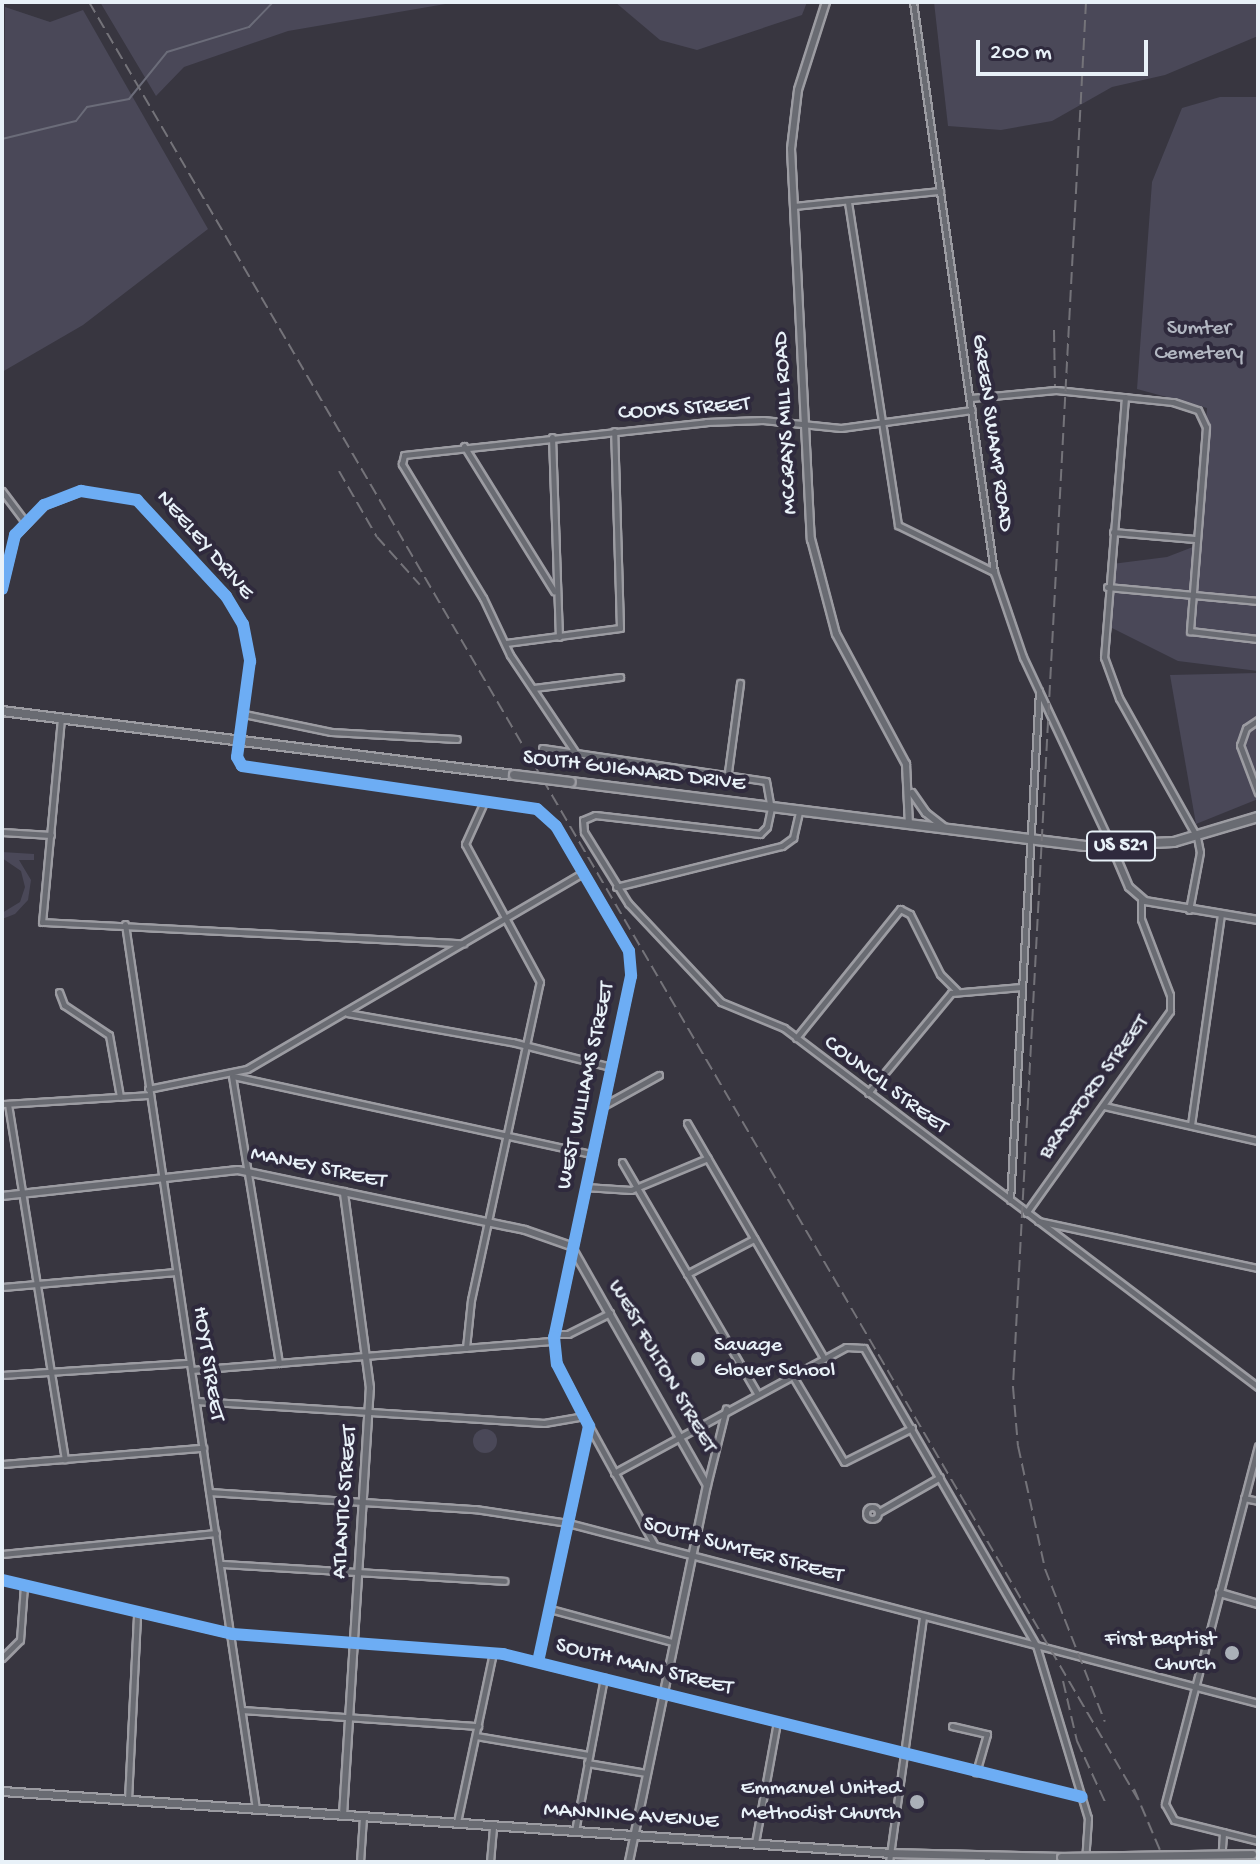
<!DOCTYPE html>
<style>
body{margin:0}
#map{position:relative;width:1260px;height:1864px;overflow:hidden;background:#383640;font-family:"Gochi Hand",sans-serif}
div>[style]{position:absolute}
[style*='--x']{left:calc(var(--x)*1px);top:calc(var(--y)*1px);width:calc(var(--w)*1px);rotate:calc(var(--a)*1deg)}
.green>*{inset:0;background:#4a4858}
.round{border-radius:50%}
.stream>*{height:2px;margin:-1px;padding:0 1px;transform-origin:1px;border-radius:1px;background:#6b6c79}
.roads{filter:drop-shadow(2px 0 #9c9ca2) drop-shadow(-2px 0 #9c9ca2) drop-shadow(0 2px #9c9ca2) drop-shadow(0 -2px #9c9ca2)}
.minor>*{height:5px;margin:-2.5px;padding:0 2.5px;transform-origin:2.5px;border-radius:2.5px;background:#696b72}
.minor>.ring{margin:-2.5px;padding:0;box-sizing:content-box;background:none;border:5px solid #696b72;border-radius:50%}
.tertiary>*{height:6px;margin:-3px;padding:0 3px;transform-origin:3px;border-radius:3px;background:#696b72}
.secondary>*{height:7px;margin:-3.5px;padding:0 3.5px;transform-origin:3.5px;border-radius:3.5px;background:#696b72}
.trunk>*{height:8px;margin:-4px;padding:0 4px;transform-origin:4px;border-radius:4px;background:#696b72}
.rail>*{height:2px;margin-top:-1px;transform-origin:0;background:repeating-linear-gradient(90deg,#747379 0 12px,transparent 0 18px)}
.bridges{filter:drop-shadow(2px 0 #9c9ca2) drop-shadow(-2px 0 #9c9ca2) drop-shadow(0 2px #9c9ca2) drop-shadow(0 -2px #9c9ca2)}
.secondary-bridge>*{height:7px;margin:-3.5px;padding:0 3.5px;transform-origin:3.5px;border-radius:3.5px;background:#696b72}
.trunk-bridge>*{height:8px;margin:-4px;padding:0 4px;transform-origin:4px;border-radius:4px;background:#696b72}
.cycleway>*{height:12px;margin:-6px;padding:0 6px;transform-origin:6px;border-radius:6px;background:#6dadf4}
.dots>*{width:22px;height:22px;translate:-50% -50%;box-sizing:border-box;border:4px solid #2f2a3d;border-radius:50%}
span{translate:-50% -50%;white-space:nowrap;text-align:center;line-height:1.15;-webkit-text-stroke:8px #2f2a3d;paint-order:stroke}
.shield-label span{padding:2px 6px;background:#2f2a3d;border:2px solid;border-radius:6px;-webkit-text-stroke-width:0}
.shield-label{font-size:20px;color:#e8f1f8;font-weight:700}
.park-label{font-size:22px;color:#b2b7c1}
.street-label{font-size:22px;color:#e8f1f8}
.poi-label{font-size:22px;color:#e8f1f8}
.left{translate:0 -50%;text-align:left}
.right{translate:-100% -50%;text-align:right}
.frame{position:absolute;inset:0;border:4px solid #e8f1f8;pointer-events:none}
.scale{position:absolute;left:976px;top:40px;width:172px;height:36px;box-sizing:border-box;border:4px solid #e8f1f8;border-top:0;padding-left:10px;font-size:24px;line-height:28px;white-space:nowrap;color:#e8f1f8;-webkit-text-stroke:6px #2f2a3d;paint-order:stroke}
</style>
<div id="map">
<div class="green">
<div style="clip-path:polygon(100px 2px,457px 2px,288px 31px,184px 67px,156px 96px)"></div>
<div style="clip-path:polygon(615px 2px,807px 2px,802px 15px,697px 50px,660px 40px)"></div>
<div style="clip-path:polygon(934px 2px,1258px 2px,1258px 36px,1165px 75px,1112px 87px,1052px 121px,1001px 130px,948px 126px)"></div>
<div style="clip-path:polygon(5px 7px,50px 22px,83px 10px,208px 229px,83px 325px,2px 372px)"></div>
<div style="clip-path:polygon(1220px 97px,1258px 97px,1258px 671px,1178px 661px,1108px 626px,1112px 564px,1167px 557px,1198px 545px,1207px 408px,1137px 389px,1152px 182px,1182px 108px)"></div>
<div style="clip-path:polygon(1258px 673px,1258px 799px,1196px 824px,1170px 675px)"></div>
<div style="clip-path:polygon(2px 852px,34px 854px,34px 860px,19px 860px,31px 880px,28px 900px,15px 914px,2px 919px,2px 913px,20px 902px,25px 887px,21px 871px,2px 858px)"></div>
<div class="round" style="left:473px;top:1429px;width:24px;height:24px"></div>
</div>
<div class="stream">
<div style="--x:2;--y:139;--w:76;--a:-13.7"></div>
<div style="--x:76;--y:121;--w:18;--a:-52"></div>
<div style="--x:87;--y:107;--w:43;--a:-10.8"></div>
<div style="--x:129;--y:99;--w:60;--a:-51"></div>
<div style="--x:167;--y:52;--w:86;--a:-17"></div>
<div style="--x:249;--y:27;--w:35;--a:-46"></div>
</div>
<div class="roads">
<div class="minor">
<div style="--x:913;--y:2;--w:576;--a:81.91"></div>
<div style="--x:994;--y:572;--w:90;--a:71.2"></div>
<div style="--x:1023;--y:657;--w:210;--a:64.9"></div>
<div style="--x:848;--y:202;--w:327;--a:81.2"></div>
<div style="--x:898;--y:525;--w:107;--a:26.1"></div>
<div style="--x:794;--y:206;--w:147;--a:-5.9"></div>
<div style="--x:1125;--y:397;--w:261;--a:94.6"></div>
<div style="--x:1104;--y:657;--w:44;--a:69.9"></div>
<div style="--x:1119;--y:698;--w:159;--a:60.7"></div>
<div style="--x:1197;--y:837;--w:15;--a:79"></div>
<div style="--x:1200;--y:852;--w:59;--a:100.7"></div>
<div style="--x:971;--y:398;--w:85;--a:-5.4"></div>
<div style="--x:1056;--y:390;--w:118;--a:5.9"></div>
<div style="--x:1173;--y:402;--w:26;--a:18"></div>
<div style="--x:1198;--y:410;--w:19;--a:65"></div>
<div style="--x:1206;--y:427;--w:205;--a:94.5"></div>
<div style="--x:1190;--y:631;--w:68;--a:6.7"></div>
<div style="--x:552;--y:437;--w:200;--a:88"></div>
<div style="--x:464;--y:446;--w:171;--a:58.2"></div>
<div style="--x:2;--y:491;--w:39;--a:53"></div>
<div style="--x:1113;--y:532;--w:82;--a:4.9"></div>
<div style="--x:1107;--y:587;--w:152;--a:5.3"></div>
<div style="--x:2;--y:589;--w:56;--a:-76.5"></div>
<div style="--x:15;--y:535;--w:42;--a:-46"></div>
<div style="--x:44;--y:505;--w:40;--a:-21"></div>
<div style="--x:81;--y:491;--w:57;--a:9.1"></div>
<div style="--x:137;--y:500;--w:131;--a:47.2"></div>
<div style="--x:226;--y:596;--w:33;--a:59"></div>
<div style="--x:243;--y:624;--w:38;--a:79"></div>
<div style="--x:250;--y:661;--w:97;--a:97.7"></div>
<div style="--x:237;--y:757;--w:10;--a:61"></div>
<div style="--x:242;--y:766;--w:298;--a:8.3"></div>
<div style="--x:537;--y:809;--w:25;--a:42"></div>
<div style="--x:556;--y:826;--w:145;--a:59.7"></div>
<div style="--x:629;--y:951;--w:25;--a:85"></div>
<div style="--x:631;--y:976;--w:369;--a:102"></div>
<div style="--x:554;--y:1337;--w:27;--a:84"></div>
<div style="--x:557;--y:1364;--w:70;--a:62.7"></div>
<div style="--x:589;--y:1426;--w:241;--a:102.2"></div>
<div style="--x:506;--y:643;--w:115;--a:-7.5"></div>
<div style="--x:620;--y:628;--w:197;--a:-91.7"></div>
<div style="--x:534;--y:688;--w:87;--a:-7.3"></div>
<div style="--x:244;--y:714;--w:89;--a:11.7"></div>
<div style="--x:331;--y:732;--w:126;--a:3.2"></div>
<div style="--x:61;--y:718;--w:205;--a:95.3"></div>
<div style="--x:42;--y:922;--w:422;--a:2.9"></div>
<div style="--x:1258;--y:720;--w:14;--a:146"></div>
<div style="--x:1246;--y:728;--w:18;--a:109"></div>
<div style="--x:1240;--y:745;--w:51;--a:69.4"></div>
<div style="--x:542;--y:748;--w:226;--a:8.4"></div>
<div style="--x:766;--y:781;--w:27;--a:80"></div>
<div style="--x:771;--y:808;--w:19;--a:102"></div>
<div style="--x:767;--y:827;--w:10;--a:135"></div>
<div style="--x:760;--y:834;--w:166;--a:-173.4"></div>
<div style="--x:595;--y:815;--w:13;--a:157"></div>
<div style="--x:583;--y:820;--w:12;--a:85"></div>
<div style="--x:584;--y:832;--w:84;--a:58.2"></div>
<div style="--x:628;--y:903;--w:136;--a:46.8"></div>
<div style="--x:721;--y:1002;--w:68;--a:22.4"></div>
<div style="--x:784;--y:1028;--w:595;--a:37.14"></div>
<div style="--x:575;--y:752;--w:117;--a:-123.8"></div>
<div style="--x:510;--y:655;--w:63;--a:-115.3"></div>
<div style="--x:483;--y:598;--w:157;--a:-121.2"></div>
<div style="--x:402;--y:464;--w:9;--a:-77"></div>
<div style="--x:404;--y:455;--w:304;--a:-6.2"></div>
<div style="--x:706;--y:422;--w:57;--a:-2"></div>
<div style="--x:763;--y:420;--w:78;--a:5.9"></div>
<div style="--x:841;--y:428;--w:132;--a:-7.8"></div>
<div style="--x:728;--y:772;--w:90;--a:-82.3"></div>
<div style="--x:2;--y:832;--w:49;--a:3.5"></div>
<div style="--x:616;--y:887;--w:171;--a:-13.9"></div>
<div style="--x:782;--y:846;--w:14;--a:-36"></div>
<div style="--x:793;--y:838;--w:27;--a:-77"></div>
<div style="--x:125;--y:924;--w:895;--a:81.58"></div>
<div style="--x:59;--y:992;--w:14;--a:69"></div>
<div style="--x:64;--y:1005;--w:54;--a:33.7"></div>
<div style="--x:109;--y:1035;--w:63;--a:79.9"></div>
<div style="--x:347;--y:1013;--w:168;--a:10"></div>
<div style="--x:512;--y:1042;--w:102;--a:14.2"></div>
<div style="--x:796;--y:1038;--w:166;--a:-51.1"></div>
<div style="--x:900;--y:909;--w:11;--a:27"></div>
<div style="--x:910;--y:914;--w:67;--a:63.4"></div>
<div style="--x:940;--y:974;--w:24;--a:45"></div>
<div style="--x:232;--y:1076;--w:291;--a:80.7"></div>
<div style="--x:233;--y:1076;--w:367;--a:12.3"></div>
<div style="--x:148;--y:1089;--w:101;--a:-11.4"></div>
<div style="--x:247;--y:1069;--w:389;--a:-30.3"></div>
<div style="--x:868;--y:1093;--w:130;--a:-50.3"></div>
<div style="--x:951;--y:993;--w:71;--a:-4.8"></div>
<div style="--x:2;--y:1104;--w:147;--a:-3.5"></div>
<div style="--x:8;--y:1104;--w:360;--a:80.9"></div>
<div style="--x:603;--y:1106;--w:64;--a:-29"></div>
<div style="--x:1104;--y:1106;--w:158;--a:12.8"></div>
<div style="--x:687;--y:1123;--w:272;--a:59.8"></div>
<div style="--x:1191;--y:1125;--w:213;--a:-81.9"></div>
<div style="--x:622;--y:1162;--w:268;--a:59.7"></div>
<div style="--x:585;--y:1187;--w:46;--a:3.7"></div>
<div style="--x:631;--y:1190;--w:83;--a:-22.6"></div>
<div style="--x:1010;--y:1200;--w:510;--a:-86.74"></div>
<div style="--x:1026;--y:1213;--w:248;--a:-54.5"></div>
<div style="--x:1170;--y:1011;--w:16;--a:-90"></div>
<div style="--x:1170;--y:995;--w:81;--a:-110.9"></div>
<div style="--x:1141;--y:919;--w:21;--a:-90"></div>
<div style="--x:1038;--y:1221;--w:225;--a:12.1"></div>
<div style="--x:687;--y:1274;--w:76;--a:-27.6"></div>
<div style="--x:2;--y:1287;--w:175;--a:-4.9"></div>
<div style="--x:555;--y:1334;--w:13;--a:0"></div>
<div style="--x:568;--y:1334;--w:47;--a:-26.6"></div>
<div style="--x:466;--y:1348;--w:48;--a:-84.1"></div>
<div style="--x:471;--y:1300;--w:325;--a:-77.8"></div>
<div style="--x:540;--y:982;--w:157;--a:-118.5"></div>
<div style="--x:465;--y:844;--w:48;--a:-65.6"></div>
<div style="--x:191;--y:1370;--w:364;--a:-4.6"></div>
<div style="--x:2;--y:1375;--w:188;--a:-3.7"></div>
<div style="--x:792;--y:1375;--w:101;--a:59.1"></div>
<div style="--x:844;--y:1462;--w:76;--a:-26.6"></div>
<div style="--x:196;--y:1401;--w:349;--a:3.6"></div>
<div style="--x:544;--y:1423;--w:41;--a:-9.9"></div>
<div style="--x:589;--y:1426;--w:135;--a:61.2"></div>
<div style="--x:1258;--y:1446;--w:370;--a:104.6"></div>
<div style="--x:1165;--y:1804;--w:18;--a:61"></div>
<div style="--x:1174;--y:1820;--w:87;--a:14"></div>
<div style="--x:2;--y:1464;--w:202;--a:-4.6"></div>
<div style="--x:614;--y:1473;--w:264;--a:-28.5"></div>
<div style="--x:846;--y:1347;--w:18;--a:3"></div>
<div style="--x:864;--y:1348;--w:343;--a:59.9"></div>
<div style="--x:1036;--y:1645;--w:181;--a:73.3"></div>
<div style="--x:1088;--y:1818;--w:44;--a:93.9"></div>
<div style="--x:707;--y:1485;--w:79;--a:-76.1"></div>
<div style="--x:209;--y:1492;--w:267;--a:3.7"></div>
<div style="--x:475;--y:1509;--w:94;--a:8.6"></div>
<div style="--x:568;--y:1523;--w:713;--a:14.62"></div>
<div style="--x:1244;--y:1498;--w:14;--a:12"></div>
<div class="ring" style="left:866px;top:1507px;width:7px;height:7px"></div>
<div style="--x:879;--y:1512;--w:70;--a:-29.8"></div>
<div style="--x:2;--y:1554;--w:215;--a:-5.6"></div>
<div style="--x:221;--y:1564;--w:284;--a:3.4"></div>
<div style="--x:2;--y:1580;--w:236;--a:13.2"></div>
<div style="--x:232;--y:1634;--w:272;--a:4.2"></div>
<div style="--x:503;--y:1654;--w:596;--a:13.87"></div>
<div style="--x:550;--y:1609;--w:126;--a:15.1"></div>
<div style="--x:2;--y:1658;--w:25;--a:-45"></div>
<div style="--x:20;--y:1640;--w:55;--a:-85.8"></div>
<div style="--x:242;--y:1710;--w:237;--a:3.9"></div>
<div style="--x:952;--y:1726;--w:36;--a:13"></div>
<div style="--x:987;--y:1734;--w:40;--a:106"></div>
<div style="--x:476;--y:1736;--w:114;--a:9.6"></div>
<div style="--x:587;--y:1763;--w:60;--a:9.6"></div>
<div style="--x:128;--y:1800;--w:187;--a:-87.2"></div>
<div style="--x:457;--y:1822;--w:173;--a:-78"></div>
<div style="--x:575;--y:1831;--w:156;--a:-79.3"></div>
<div style="--x:755;--y:1843;--w:123;--a:-79.7"></div>
<div style="--x:360;--y:1862;--w:45;--a:-86.2"></div>
<div style="--x:490;--y:1862;--w:36;--a:-85"></div>
<div style="--x:889;--y:1862;--w:248;--a:-82.1"></div>
<div style="--x:986;--y:1862;--w:3;--a:-72"></div>
<div style="--x:1221;--y:1862;--w:30;--a:-86"></div>
</div>
<div class="tertiary">
<div style="--x:826;--y:2;--w:92;--a:107.7"></div>
<div style="--x:798;--y:90;--w:59;--a:96.8"></div>
<div style="--x:791;--y:149;--w:391;--a:87.1"></div>
<div style="--x:811;--y:539;--w:98;--a:75.3"></div>
<div style="--x:836;--y:634;--w:148;--a:61.7"></div>
<div style="--x:906;--y:764;--w:61;--a:87.2"></div>
<div style="--x:912;--y:793;--w:24;--a:55"></div>
<div style="--x:926;--y:813;--w:24;--a:38"></div>
<div style="--x:1112;--y:847;--w:43;--a:67"></div>
<div style="--x:1129;--y:887;--w:21;--a:41"></div>
<div style="--x:1145;--y:901;--w:115;--a:9.5"></div>
<div style="--x:2;--y:1196;--w:237;--a:-6.3"></div>
<div style="--x:238;--y:1170;--w:293;--a:11.8"></div>
<div style="--x:525;--y:1230;--w:49;--a:19.2"></div>
<div style="--x:571;--y:1246;--w:275;--a:60.4"></div>
<div style="--x:707;--y:1485;--w:385;--a:101.7"></div>
<div style="--x:1220;--y:1593;--w:40;--a:16"></div>
<div style="--x:343;--y:1815;--w:428;--a:-86.4"></div>
<div style="--x:370;--y:1388;--w:198;--a:-97.6"></div>
</div>
<div class="secondary">
<div style="--x:2;--y:1791;--w:891;--a:3.99"></div>
<div style="--x:891;--y:1853;--w:170;--a:1.3"></div>
</div>
<div class="trunk">
<div style="--x:2;--y:711;--w:516;--a:7.13"></div>
<div style="--x:571;--y:782;--w:518;--a:7.1"></div>
<div style="--x:1085;--y:846;--w:89;--a:-2.6"></div>
<div style="--x:1174;--y:842;--w:88;--a:-16.6"></div>
</div>
</div>
<div class="rail">
<div style="--x:89;--y:2;--w:2081;--a:59.73"></div>
<div style="--x:1086;--y:2;--w:1387;--a:93.02"></div>
<div style="--x:1013;--y:1387;--w:59;--a:85.2"></div>
<div style="--x:1018;--y:1446;--w:126;--a:77.6"></div>
<div style="--x:1045;--y:1569;--w:164;--a:68.6"></div>
<div style="--x:1054;--y:330;--w:56;--a:89"></div>
<div style="--x:339;--y:471;--w:76;--a:60.1"></div>
<div style="--x:377;--y:537;--w:64;--a:48.1"></div>
<div style="--x:1063;--y:1681;--w:62;--a:76.9"></div>
<div style="--x:1077;--y:1741;--w:69;--a:65.3"></div>
<div style="--x:1134;--y:1789;--w:79;--a:67"></div>
</div>
<div class="bridges">
<div class="secondary-bridge">
<div style="--x:1061;--y:1857;--w:191;--a:-0.9"></div>
</div>
<div class="trunk-bridge">
<div style="--x:514;--y:775;--w:57;--a:7"></div>
</div>
</div>
<div class="cycleway">
<div style="--x:2;--y:589;--w:56;--a:-76.5"></div>
<div style="--x:15;--y:535;--w:42;--a:-46"></div>
<div style="--x:44;--y:505;--w:40;--a:-21"></div>
<div style="--x:81;--y:491;--w:57;--a:9.1"></div>
<div style="--x:137;--y:500;--w:131;--a:47.2"></div>
<div style="--x:226;--y:596;--w:33;--a:59"></div>
<div style="--x:243;--y:624;--w:38;--a:79"></div>
<div style="--x:250;--y:661;--w:97;--a:97.7"></div>
<div style="--x:237;--y:757;--w:10;--a:61"></div>
<div style="--x:242;--y:766;--w:298;--a:8.3"></div>
<div style="--x:537;--y:809;--w:25;--a:42"></div>
<div style="--x:556;--y:826;--w:145;--a:59.7"></div>
<div style="--x:629;--y:951;--w:25;--a:85"></div>
<div style="--x:631;--y:976;--w:369;--a:102"></div>
<div style="--x:554;--y:1337;--w:27;--a:84"></div>
<div style="--x:557;--y:1364;--w:70;--a:62.7"></div>
<div style="--x:589;--y:1426;--w:241;--a:102.2"></div>
<div style="--x:2;--y:1580;--w:236;--a:13.2"></div>
<div style="--x:232;--y:1634;--w:272;--a:4.2"></div>
<div style="--x:503;--y:1654;--w:596;--a:13.87"></div>
</div>
<div class="dots">
<div style="left:698px;top:1359px;background:#aab0b8"></div>
<div style="left:1232px;top:1653px;background:#aab0b8"></div>
<div style="left:917px;top:1802px;background:#aab0b8"></div>
</div>
<div class="shield-label">
<span style="left:1121px;top:846px">US 521</span>
</div>
<div class="park-label">
<span style="left:1199px;top:342px">Sumter<br>Cemetery</span>
</div>
<div class="street-label">
<span style="left:684px;top:410px;rotate:-4deg">COOKS STREET</span>
<span style="left:787px;top:423px;rotate:-93deg">MCCRAYS MILL ROAD</span>
<span style="left:991px;top:433px;rotate:82deg">GREEN SWAMP ROAD</span>
<span style="left:204px;top:546px;rotate:49deg">NEELEY DRIVE</span>
<span style="left:634px;top:772px;rotate:7deg">SOUTH GUIGNARD DRIVE</span>
<span style="left:587px;top:1086px;rotate:-78deg">WEST WILLIAMS STREET</span>
<span style="left:885px;top:1086px;rotate:37deg">COUNCIL STREET</span>
<span style="left:1095px;top:1088px;rotate:-54deg">BRADFORD STREET</span>
<span style="left:318px;top:1169px;rotate:12deg">MANEY STREET</span>
<span style="left:207px;top:1364px;rotate:81deg">HOYT STREET</span>
<span style="left:661px;top:1367px;rotate:60deg">WEST FULTON STREET</span>
<span style="left:346px;top:1502px;rotate:-86deg">ATLANTIC STREET</span>
<span style="left:743px;top:1551px;rotate:15deg">SOUTH SUMTER STREET</span>
<span style="left:644px;top:1668px;rotate:14deg">SOUTH MAIN STREET</span>
<span style="left:631px;top:1817px;rotate:4deg">MANNING AVENUE</span>
</div>
<div class="poi-label">
<span class="left" style="left:714px;top:1359px">Savage<br>Glover School</span>
<span class="right" style="left:1216px;top:1653px">First Baptist<br>Church</span>
<span class="right" style="left:901px;top:1802px">Emmanuel United<br>Methodist Church</span>
</div>
<div class="frame"></div>
<div class="scale">200 m</div>
</div>
